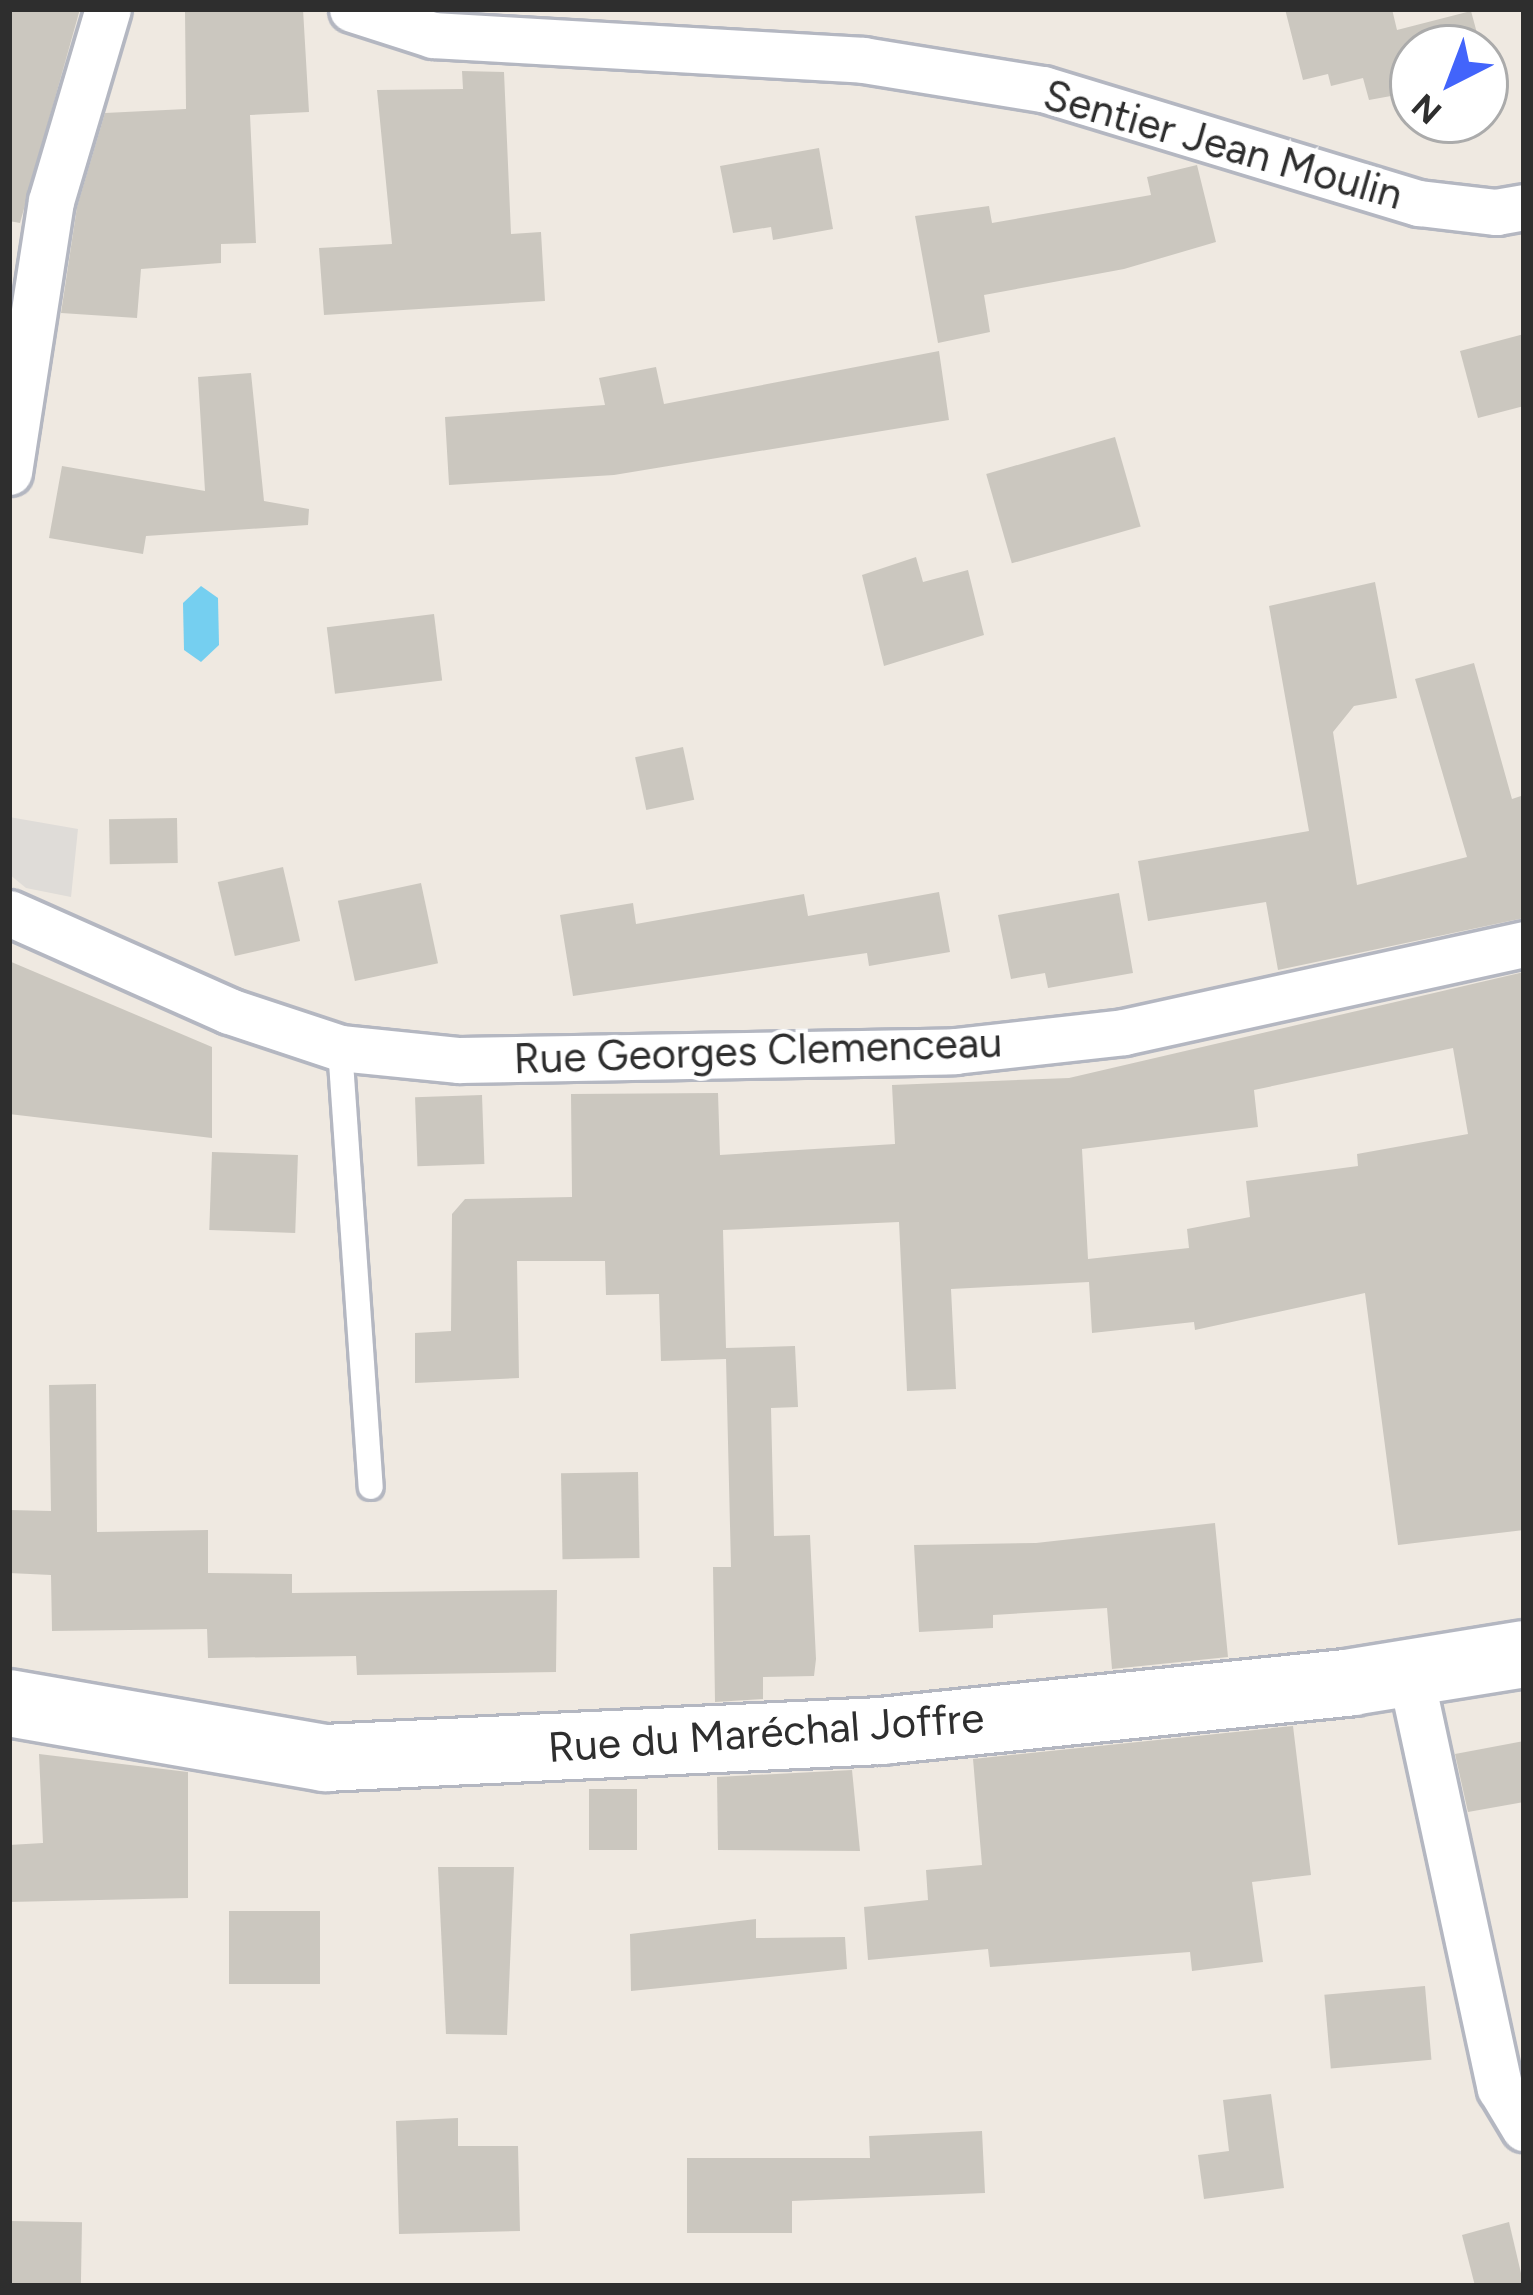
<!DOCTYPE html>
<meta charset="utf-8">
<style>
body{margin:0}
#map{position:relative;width:1533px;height:2295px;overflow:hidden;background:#efe9e1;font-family:Figtree,sans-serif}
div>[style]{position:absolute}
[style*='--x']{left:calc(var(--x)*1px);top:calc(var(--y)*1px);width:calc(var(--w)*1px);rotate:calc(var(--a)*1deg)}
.plaza>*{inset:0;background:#dfdcd8}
.water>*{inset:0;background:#75cff0}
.building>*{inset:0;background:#cbc7bf;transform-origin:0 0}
.roads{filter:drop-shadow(3px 0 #b4b7c1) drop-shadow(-3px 0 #b4b7c1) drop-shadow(0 3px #b4b7c1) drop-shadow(0 -3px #b4b7c1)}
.lane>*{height:24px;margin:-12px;padding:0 12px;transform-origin:12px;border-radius:12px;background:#fff}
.street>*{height:45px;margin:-22.5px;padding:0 22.5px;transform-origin:22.5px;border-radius:22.5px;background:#fff}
.secondary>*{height:66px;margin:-33px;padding:0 33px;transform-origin:33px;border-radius:33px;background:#fff}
span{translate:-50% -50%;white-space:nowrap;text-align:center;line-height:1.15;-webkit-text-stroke:9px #fff;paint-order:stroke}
.street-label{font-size:42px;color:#2e2e2e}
.frame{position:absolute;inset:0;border:12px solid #2e2e2e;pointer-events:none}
.north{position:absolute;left:1389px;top:24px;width:120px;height:120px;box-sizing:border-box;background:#fff;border:3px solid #ababab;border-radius:50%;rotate:222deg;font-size:33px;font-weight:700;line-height:48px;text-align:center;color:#2e2e2e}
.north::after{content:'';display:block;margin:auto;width:42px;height:54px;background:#4264fb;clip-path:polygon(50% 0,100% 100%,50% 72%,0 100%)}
</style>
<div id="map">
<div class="plaza">
<div style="clip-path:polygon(9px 817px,78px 829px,71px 897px,26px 888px,9px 874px)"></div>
</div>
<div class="water">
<div style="clip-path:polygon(201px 586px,218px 598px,219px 645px,201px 662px,184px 650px,183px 603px)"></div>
</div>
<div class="building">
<div style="clip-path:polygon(9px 9px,80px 9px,20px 223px,9px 221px)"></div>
<div style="clip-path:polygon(303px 9px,309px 112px,250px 115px,256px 243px,221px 244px,221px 263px,141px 269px,137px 318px,61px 313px,77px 207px,105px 113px,186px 109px,185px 11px)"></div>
<div style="clip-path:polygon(1285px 9px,1392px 9px,1397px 30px,1471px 11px,1481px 48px,1413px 48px,1413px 92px,1369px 100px,1363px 78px,1331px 86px,1328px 74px,1303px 80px)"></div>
<div style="clip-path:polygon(462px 71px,504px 72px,511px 234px,541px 232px,545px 301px,324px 315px,319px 248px,392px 244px,377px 90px,463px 89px)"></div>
<div style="clip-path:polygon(819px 148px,833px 229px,773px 240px,771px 227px,733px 233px,720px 166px)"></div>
<div style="clip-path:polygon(1197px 165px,1216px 242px,1124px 269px,984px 295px,990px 332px,938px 343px,915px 216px,989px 206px,992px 223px,1151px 195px,1147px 177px)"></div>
<div style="clip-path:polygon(1524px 334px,1524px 406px,1478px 418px,1460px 351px)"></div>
<div style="clip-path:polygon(939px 351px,949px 420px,614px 475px,449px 485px,445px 417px,605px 405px,599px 378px,656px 367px,664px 404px)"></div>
<div style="clip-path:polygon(251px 373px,264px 501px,309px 509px,308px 525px,146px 536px,143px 554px,49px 538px,62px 466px,205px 491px,198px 377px)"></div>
<div style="left:1115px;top:437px;width:93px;height:134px;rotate:74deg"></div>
<div style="clip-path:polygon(916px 557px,923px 582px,968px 570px,984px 635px,884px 666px,862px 575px)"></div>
<div style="clip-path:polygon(1375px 582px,1397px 698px,1354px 706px,1333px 732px,1357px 885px,1467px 857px,1415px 679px,1474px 663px,1512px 799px,1524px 795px,1524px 918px,1278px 970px,1266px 902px,1148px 921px,1138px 861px,1309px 831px,1269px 606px)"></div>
<div style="left:434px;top:614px;width:67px;height:108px;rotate:83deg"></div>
<div style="left:683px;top:747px;width:54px;height:49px;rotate:78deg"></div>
<div style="left:177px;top:818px;width:45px;height:68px;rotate:89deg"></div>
<div style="left:283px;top:867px;width:76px;height:67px;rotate:77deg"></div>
<div style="left:421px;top:883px;width:82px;height:85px;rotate:78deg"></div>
<div style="clip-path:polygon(939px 892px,950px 952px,869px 966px,867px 953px,573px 996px,560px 915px,633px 903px,636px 924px,804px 894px,808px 916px)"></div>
<div style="clip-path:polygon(1119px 893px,1133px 973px,1048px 988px,1045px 973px,1011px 979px,998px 915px)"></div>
<div style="clip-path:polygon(9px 961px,212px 1047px,212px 1138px,9px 1114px)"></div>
<div style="clip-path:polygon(evenodd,1524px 972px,1524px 1530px,1398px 1545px,1365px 1293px,1195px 1330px,1194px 1322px,1092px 1333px,1089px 1282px,951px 1289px,956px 1389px,907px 1391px,899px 1222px,723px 1230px,726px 1348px,795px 1346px,798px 1407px,771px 1408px,774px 1536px,810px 1535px,816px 1659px,814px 1676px,763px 1677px,763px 1699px,715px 1702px,713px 1567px,731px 1567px,726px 1359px,661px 1361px,659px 1294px,606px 1295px,605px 1261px,517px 1261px,519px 1378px,415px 1383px,415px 1333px,451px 1331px,452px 1214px,465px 1199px,572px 1197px,571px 1094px,718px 1093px,720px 1155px,895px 1144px,892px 1085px,1069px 1078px,1524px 972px,1453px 1048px,1468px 1134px,1357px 1154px,1358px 1166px,1246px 1181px,1250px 1217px,1187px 1229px,1189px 1248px,1088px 1259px,1082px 1149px,1258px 1127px,1254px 1090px,1453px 1048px)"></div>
<div style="left:482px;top:1095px;width:69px;height:67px;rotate:88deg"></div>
<div style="left:212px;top:1152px;width:86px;height:78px;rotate:2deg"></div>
<div style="clip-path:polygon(96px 1384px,97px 1532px,208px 1530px,208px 1573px,292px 1574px,292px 1593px,557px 1590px,556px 1672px,357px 1675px,356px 1656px,208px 1658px,207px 1629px,52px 1631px,51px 1575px,9px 1573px,9px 1510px,51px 1511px,49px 1385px)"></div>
<div style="left:638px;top:1472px;width:86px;height:77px;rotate:89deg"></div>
<div style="clip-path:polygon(1215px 1523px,1228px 1657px,1112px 1669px,1107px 1608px,993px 1615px,993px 1628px,919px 1632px,914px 1545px,1036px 1543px)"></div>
<div style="clip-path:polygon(1293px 1726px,1311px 1875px,1252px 1882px,1263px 1962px,1192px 1971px,1190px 1952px,990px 1967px,988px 1949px,868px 1960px,864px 1907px,928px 1900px,926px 1870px,982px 1865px,973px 1759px)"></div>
<div style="clip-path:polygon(1524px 1741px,1524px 1802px,1468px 1812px,1455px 1754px)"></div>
<div style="clip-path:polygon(39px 1754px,188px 1772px,188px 1898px,9px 1902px,9px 1845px,43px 1843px)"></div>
<div style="clip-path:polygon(852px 1770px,860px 1851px,718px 1850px,717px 1777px)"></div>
<div style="left:589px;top:1789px;width:48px;height:61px"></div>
<div style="clip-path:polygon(438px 1867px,514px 1867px,507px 2035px,446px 2034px)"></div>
<div style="left:320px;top:1911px;width:73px;height:91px;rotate:90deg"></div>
<div style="clip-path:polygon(756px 1919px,756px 1938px,845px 1937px,847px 1969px,631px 1991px,630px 1934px)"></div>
<div style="left:1425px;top:1986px;width:74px;height:101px;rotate:85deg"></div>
<div style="clip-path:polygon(1271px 2094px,1284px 2188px,1204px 2199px,1198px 2155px,1229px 2151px,1223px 2100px)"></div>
<div style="clip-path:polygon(458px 2118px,458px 2146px,518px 2146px,520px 2231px,399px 2234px,396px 2121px)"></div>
<div style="clip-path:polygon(982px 2131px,985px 2193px,792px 2201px,792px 2233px,687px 2233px,687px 2158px,870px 2158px,869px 2136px)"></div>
<div style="left:10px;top:2221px;width:72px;height:65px;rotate:1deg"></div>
<div style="clip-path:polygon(1509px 2222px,1524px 2286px,1475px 2286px,1462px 2235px)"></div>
</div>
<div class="roads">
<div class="lane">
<div style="--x:340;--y:1048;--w:440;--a:86"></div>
</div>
<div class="street">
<div style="--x:352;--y:9;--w:85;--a:17.8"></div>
<div style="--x:433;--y:35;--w:431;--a:3.3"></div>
<div style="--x:863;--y:60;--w:182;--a:9.2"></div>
<div style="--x:1043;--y:89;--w:393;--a:16.9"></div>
<div style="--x:1419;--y:203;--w:78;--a:6.7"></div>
<div style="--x:1496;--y:212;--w:28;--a:-10"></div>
<div style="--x:9;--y:472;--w:274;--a:-81.2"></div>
<div style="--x:51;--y:201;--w:200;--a:-73.5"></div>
<div style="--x:9;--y:913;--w:241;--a:24"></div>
<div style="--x:229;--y:1011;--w:117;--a:18.4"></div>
<div style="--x:340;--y:1048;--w:120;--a:5.8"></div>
<div style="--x:459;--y:1060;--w:496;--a:-1"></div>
<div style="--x:955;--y:1051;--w:170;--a:-6.4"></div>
<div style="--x:1124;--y:1032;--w:410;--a:-12.4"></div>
<div style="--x:1410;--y:1673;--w:425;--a:77.8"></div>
<div style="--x:1500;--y:2088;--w:47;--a:59"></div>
</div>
<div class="secondary">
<div style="--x:9;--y:1703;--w:321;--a:9.9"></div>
<div style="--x:325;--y:1758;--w:557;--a:-2.78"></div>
<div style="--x:881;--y:1731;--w:474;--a:-5.9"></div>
<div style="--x:1352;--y:1682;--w:174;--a:-9.2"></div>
</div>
</div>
<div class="street-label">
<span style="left:1223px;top:145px;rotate:16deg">Sentier Jean Moulin</span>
<span style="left:758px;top:1051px;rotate:-2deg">Rue Georges Clemenceau</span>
<span style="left:766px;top:1733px;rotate:-4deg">Rue du Maréchal Joffre</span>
</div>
<div class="frame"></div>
<div class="north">N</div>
</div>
